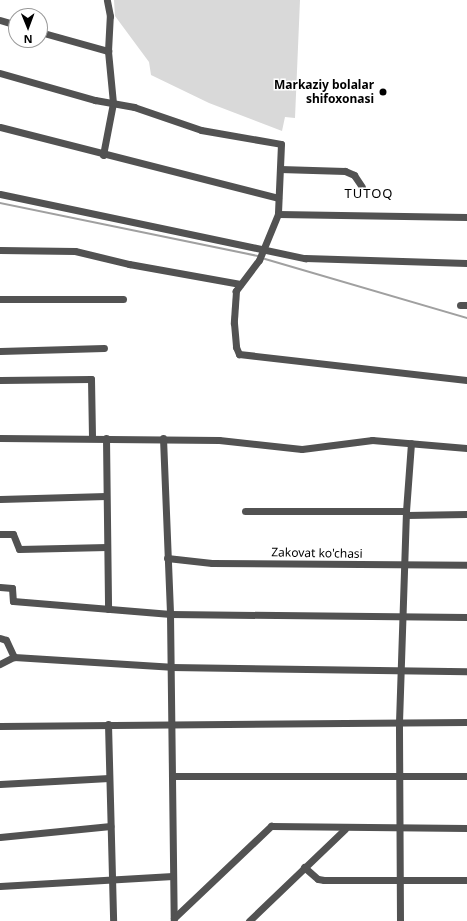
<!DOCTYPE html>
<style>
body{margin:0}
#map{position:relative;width:467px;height:921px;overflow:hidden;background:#fff;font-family:"Noto Sans",sans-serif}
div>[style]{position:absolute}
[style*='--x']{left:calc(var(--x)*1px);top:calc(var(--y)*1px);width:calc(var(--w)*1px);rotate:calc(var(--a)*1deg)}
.green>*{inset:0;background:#d9d9d9}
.stream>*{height:1.5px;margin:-0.75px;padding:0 0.75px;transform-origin:0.75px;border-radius:0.75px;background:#a0a0a0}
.minor>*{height:7px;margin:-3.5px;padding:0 3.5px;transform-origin:3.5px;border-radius:3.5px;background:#525252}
.dots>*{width:11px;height:11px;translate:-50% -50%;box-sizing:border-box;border:2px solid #fff;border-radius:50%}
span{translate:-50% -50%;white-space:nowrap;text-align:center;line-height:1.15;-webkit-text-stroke:3px #fff;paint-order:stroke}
.poi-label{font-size:12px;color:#000;font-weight:700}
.right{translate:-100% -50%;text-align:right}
.street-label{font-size:12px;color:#000}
.neighbourhood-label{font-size:13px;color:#000;letter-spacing:1px}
.north{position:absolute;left:8px;top:8px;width:40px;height:40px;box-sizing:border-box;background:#fff;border:1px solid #999;border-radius:50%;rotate:179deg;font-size:11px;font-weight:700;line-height:16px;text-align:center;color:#000}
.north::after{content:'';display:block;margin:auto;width:14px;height:18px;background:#000;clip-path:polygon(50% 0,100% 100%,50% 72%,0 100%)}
</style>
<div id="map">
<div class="green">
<div style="clip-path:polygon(114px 0,300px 0,295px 118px,285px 117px,282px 131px,209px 103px,151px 75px,149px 62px,115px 16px)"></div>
</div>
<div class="stream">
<div style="--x:0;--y:203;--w:263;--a:11.6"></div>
<div style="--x:262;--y:258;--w:214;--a:16.3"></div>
</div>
<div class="minor">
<div style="--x:0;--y:20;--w:17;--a:17"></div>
<div style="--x:40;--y:32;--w:71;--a:15.6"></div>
<div style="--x:0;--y:73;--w:99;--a:15.9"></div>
<div style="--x:95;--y:100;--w:40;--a:10"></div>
<div style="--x:134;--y:107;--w:71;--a:18.9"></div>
<div style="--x:201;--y:130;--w:81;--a:9.9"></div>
<div style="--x:281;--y:144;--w:70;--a:92.5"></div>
<div style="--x:278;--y:214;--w:50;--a:112.4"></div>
<div style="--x:259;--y:260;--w:39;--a:127"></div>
<div style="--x:236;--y:291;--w:32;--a:94"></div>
<div style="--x:234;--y:323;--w:24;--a:85"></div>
<div style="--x:236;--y:347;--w:8;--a:67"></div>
<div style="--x:239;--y:354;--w:229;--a:6.5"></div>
<div style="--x:0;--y:127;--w:287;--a:14.3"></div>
<div style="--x:103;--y:155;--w:53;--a:-79.1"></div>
<div style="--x:113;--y:103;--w:52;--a:-95.5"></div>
<div style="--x:108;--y:51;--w:35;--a:-87"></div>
<div style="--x:110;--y:16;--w:16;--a:-101"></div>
<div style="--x:280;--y:169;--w:65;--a:1.8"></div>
<div style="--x:345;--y:171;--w:10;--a:24"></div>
<div style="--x:354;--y:175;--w:14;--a:56"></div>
<div style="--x:0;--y:194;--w:312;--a:11.9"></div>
<div style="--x:305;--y:258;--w:162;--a:1.8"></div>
<div style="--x:278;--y:214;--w:189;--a:0.9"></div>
<div style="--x:0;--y:250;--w:75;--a:0.8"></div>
<div style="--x:75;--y:251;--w:56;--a:13.5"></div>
<div style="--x:129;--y:264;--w:113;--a:10.2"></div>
<div style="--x:0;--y:299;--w:123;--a:0"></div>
<div style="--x:460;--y:305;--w:7;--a:0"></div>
<div style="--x:0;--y:351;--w:104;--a:-1.7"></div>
<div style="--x:0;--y:380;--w:91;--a:-0.6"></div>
<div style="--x:91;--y:379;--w:59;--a:89"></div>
<div style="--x:0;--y:438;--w:219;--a:0.5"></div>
<div style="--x:219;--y:440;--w:83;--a:6.2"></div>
<div style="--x:302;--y:449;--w:71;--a:-7.3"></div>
<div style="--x:372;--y:440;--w:95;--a:4.8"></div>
<div style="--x:106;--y:438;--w:171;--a:89.3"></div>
<div style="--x:163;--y:438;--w:176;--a:87.7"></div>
<div style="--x:170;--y:614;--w:307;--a:89.3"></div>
<div style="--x:0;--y:499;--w:106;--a:-1.6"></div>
<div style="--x:245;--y:511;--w:161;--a:0"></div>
<div style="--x:406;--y:515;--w:61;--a:-0.9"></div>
<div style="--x:0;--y:534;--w:13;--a:0"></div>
<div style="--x:13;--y:534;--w:16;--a:68"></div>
<div style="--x:19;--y:549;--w:88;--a:-1.3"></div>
<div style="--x:167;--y:558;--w:45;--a:6.3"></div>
<div style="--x:212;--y:563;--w:255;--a:0.4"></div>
<div style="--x:0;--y:587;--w:12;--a:5"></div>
<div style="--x:12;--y:588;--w:13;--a:86"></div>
<div style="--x:13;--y:601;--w:158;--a:4.7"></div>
<div style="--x:170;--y:614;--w:297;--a:0.6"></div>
<div style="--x:0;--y:638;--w:6;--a:18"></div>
<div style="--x:6;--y:640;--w:19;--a:65"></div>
<div style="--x:0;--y:664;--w:16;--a:-27"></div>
<div style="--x:14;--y:657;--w:157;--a:3.6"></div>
<div style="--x:171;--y:667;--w:296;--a:0.8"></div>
<div style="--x:108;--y:724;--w:197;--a:88.5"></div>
<div style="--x:0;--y:726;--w:467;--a:-0.5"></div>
<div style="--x:172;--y:776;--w:295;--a:0"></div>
<div style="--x:0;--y:784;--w:109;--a:-3.2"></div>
<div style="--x:0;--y:837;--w:111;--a:-5.7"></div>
<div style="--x:304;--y:867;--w:18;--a:41"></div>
<div style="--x:318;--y:879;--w:6;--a:9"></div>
<div style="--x:324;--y:880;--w:143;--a:0"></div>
<div style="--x:0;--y:886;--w:173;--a:-3.3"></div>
<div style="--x:174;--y:918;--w:134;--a:-43.5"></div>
<div style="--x:271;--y:826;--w:196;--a:0.6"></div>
<div style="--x:249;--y:921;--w:133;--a:-43.8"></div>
<div style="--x:400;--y:921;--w:199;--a:-90.3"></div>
<div style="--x:399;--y:722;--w:211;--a:-88.1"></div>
<div style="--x:406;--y:511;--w:68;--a:-85.8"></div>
</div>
<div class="dots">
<div style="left:383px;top:92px;background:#000"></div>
</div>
<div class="poi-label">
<span class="right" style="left:374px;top:92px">Markaziy bolalar<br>shifoxonasi</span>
</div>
<div class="street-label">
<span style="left:317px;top:553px;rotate:1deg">Zakovat ko'chasi</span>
</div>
<div class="neighbourhood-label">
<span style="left:369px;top:193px">TUTOQ</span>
</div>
<div class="north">N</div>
</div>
